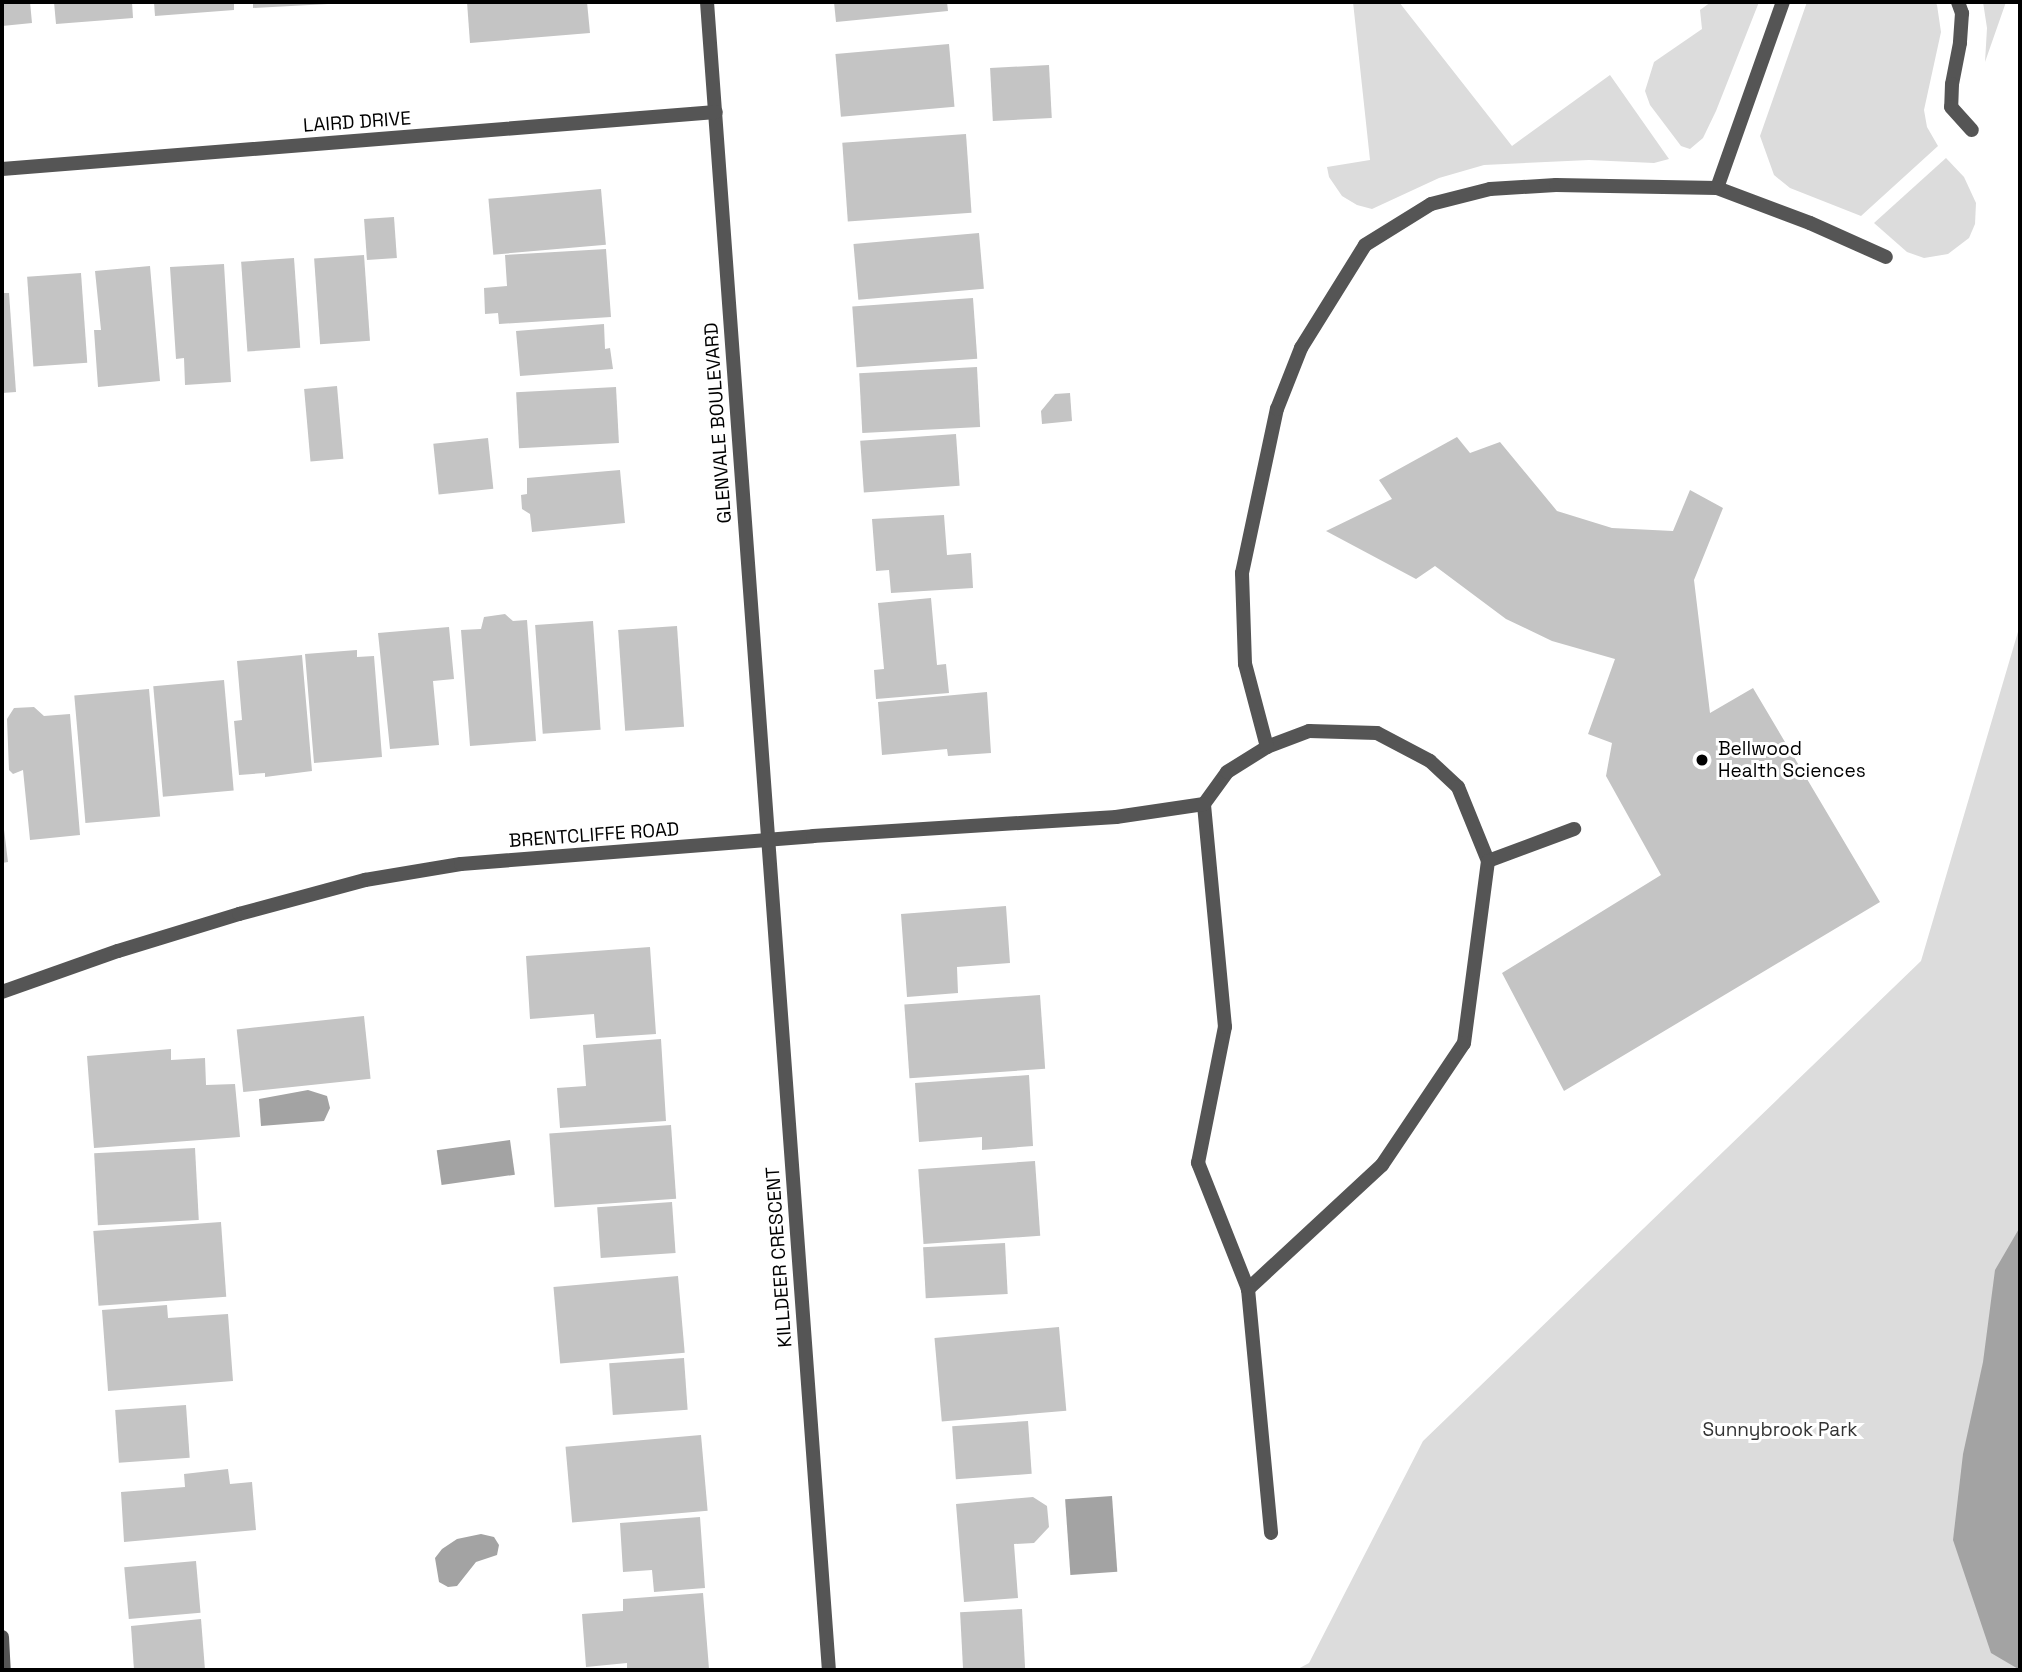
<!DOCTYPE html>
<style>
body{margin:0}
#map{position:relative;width:2022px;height:1672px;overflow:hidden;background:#fff;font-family:"Space Grotesk",sans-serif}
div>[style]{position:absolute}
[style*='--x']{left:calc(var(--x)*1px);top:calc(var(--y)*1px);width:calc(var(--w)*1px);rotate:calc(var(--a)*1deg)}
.green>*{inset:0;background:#dcdcdc}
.water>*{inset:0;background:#a3a3a3;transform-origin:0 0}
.building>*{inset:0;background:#c4c4c4;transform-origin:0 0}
.service>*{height:14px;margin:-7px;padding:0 7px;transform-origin:7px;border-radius:7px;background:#555}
.minor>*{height:14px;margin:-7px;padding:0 7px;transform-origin:7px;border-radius:7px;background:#555}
.dots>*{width:19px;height:19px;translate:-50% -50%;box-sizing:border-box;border:4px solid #fff;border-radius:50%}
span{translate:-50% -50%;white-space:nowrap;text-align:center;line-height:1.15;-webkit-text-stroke:6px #fff;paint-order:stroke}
.street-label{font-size:19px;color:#000}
.poi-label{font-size:19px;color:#000}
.left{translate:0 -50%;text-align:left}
.park-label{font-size:19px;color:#333}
.frame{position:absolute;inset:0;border:4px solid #000;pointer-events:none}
</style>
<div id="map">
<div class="green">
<div style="clip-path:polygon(1353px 2px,1399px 2px,1512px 146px,1610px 75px,1669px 159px,1654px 163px,1589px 160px,1484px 165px,1439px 178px,1372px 209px,1357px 205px,1342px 196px,1329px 177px,1327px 167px,1370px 160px)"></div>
<div style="clip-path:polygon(1711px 2px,1759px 2px,1716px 111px,1703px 138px,1690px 149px,1681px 146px,1650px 105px,1645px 91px,1654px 62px,1702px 29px,1700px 10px)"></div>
<div style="clip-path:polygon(1807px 2px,1935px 2px,1937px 5px,1941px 32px,1924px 110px,1927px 127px,1938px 146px,1861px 216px,1790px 188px,1774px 175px,1760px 136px)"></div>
<div style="clip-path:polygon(1983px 2px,2006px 2px,1985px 62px,1987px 28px)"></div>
<div style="clip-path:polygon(1946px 158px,1964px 177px,1976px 203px,1975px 224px,1969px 238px,1948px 254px,1924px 258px,1907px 252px,1874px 223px)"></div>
<div style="clip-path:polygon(2020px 625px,2020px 1670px,1296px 1670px,1309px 1663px,1423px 1441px,1921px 961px)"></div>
</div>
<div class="water">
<div style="clip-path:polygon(308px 1090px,327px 1096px,330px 1108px,324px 1121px,261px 1126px,259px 1099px)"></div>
<div style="left:510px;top:1140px;width:35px;height:74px;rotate:82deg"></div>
<div style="clip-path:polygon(2020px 1227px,2020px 1670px,1991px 1653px,1953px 1540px,1963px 1454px,1983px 1362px,1995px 1270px)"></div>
<div style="left:1112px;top:1496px;width:76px;height:47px;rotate:86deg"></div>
<div style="clip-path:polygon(481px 1534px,494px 1537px,499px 1545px,497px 1555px,476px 1562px,457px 1586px,448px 1587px,439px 1582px,435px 1558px,442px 1549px,457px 1539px)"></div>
</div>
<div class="building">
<div style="clip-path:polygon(2px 2px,30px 2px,32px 23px,2px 26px)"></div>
<div style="clip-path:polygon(54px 2px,132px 2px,133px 18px,56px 24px)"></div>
<div style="clip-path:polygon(154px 2px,234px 2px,234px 10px,155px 16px)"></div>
<div style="clip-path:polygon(253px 2px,328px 2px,328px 4px,253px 8px)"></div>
<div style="clip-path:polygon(467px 2px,587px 2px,590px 33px,470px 43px)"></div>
<div style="clip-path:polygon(834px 2px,947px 2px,948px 11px,836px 22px)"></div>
<div style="left:949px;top:44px;width:63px;height:114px;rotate:85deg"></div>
<div style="left:1049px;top:65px;width:53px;height:59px;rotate:87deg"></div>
<div style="left:966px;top:134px;width:79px;height:124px;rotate:86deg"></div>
<div style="left:601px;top:189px;width:56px;height:113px;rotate:85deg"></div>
<div style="left:394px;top:217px;width:41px;height:30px;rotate:86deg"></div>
<div style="left:979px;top:233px;width:56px;height:126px;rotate:85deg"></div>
<div style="clip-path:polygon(606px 249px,611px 317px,499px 324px,498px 313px,485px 314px,484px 288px,507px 286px,505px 255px)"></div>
<div style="left:364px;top:255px;width:86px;height:50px;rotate:86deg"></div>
<div style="left:294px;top:258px;width:90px;height:53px;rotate:86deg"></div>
<div style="clip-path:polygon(224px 264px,231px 382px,185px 385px,184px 358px,176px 359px,170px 267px)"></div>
<div style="clip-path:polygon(150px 266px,160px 381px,98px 387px,94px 330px,101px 330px,95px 271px)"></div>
<div style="left:81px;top:273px;width:90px;height:54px;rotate:86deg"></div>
<div style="clip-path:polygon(2px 293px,9px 293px,16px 392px,2px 393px)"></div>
<div style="left:973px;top:298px;width:61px;height:121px;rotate:86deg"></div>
<div style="clip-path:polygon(604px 324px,605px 349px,610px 348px,613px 369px,520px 376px,516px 331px)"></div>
<div style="left:977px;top:367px;width:60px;height:118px;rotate:87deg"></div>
<div style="left:337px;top:386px;width:73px;height:33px;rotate:85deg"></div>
<div style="left:616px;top:387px;width:56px;height:100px;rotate:87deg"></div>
<div style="clip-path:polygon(1070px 393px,1072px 421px,1042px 424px,1041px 411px,1055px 394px)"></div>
<div style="left:956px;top:434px;width:52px;height:96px;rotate:86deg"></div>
<div style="clip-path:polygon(1457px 437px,1470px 453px,1500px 442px,1557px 511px,1612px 528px,1673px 531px,1690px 490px,1723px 508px,1694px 580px,1710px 713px,1753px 688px,1880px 902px,1564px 1091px,1502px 973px,1661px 875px,1606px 776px,1612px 743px,1588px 734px,1615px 659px,1552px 641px,1506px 619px,1435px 566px,1416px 579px,1326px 531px,1392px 499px,1379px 480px)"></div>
<div style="left:488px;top:438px;width:51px;height:55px;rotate:84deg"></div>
<div style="clip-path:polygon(620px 470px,625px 523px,532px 532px,530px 514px,522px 509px,521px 495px,527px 494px,527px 478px)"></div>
<div style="clip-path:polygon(944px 515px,947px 555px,971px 553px,973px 588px,891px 593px,889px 570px,876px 571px,872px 519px)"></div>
<div style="clip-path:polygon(931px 598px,937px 665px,946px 664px,949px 693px,876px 699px,874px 670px,884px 669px,878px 603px)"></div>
<div style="clip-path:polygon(505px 614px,513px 621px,527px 620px,536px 741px,470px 746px,461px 630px,481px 629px,484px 617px)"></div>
<div style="left:593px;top:621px;width:109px;height:58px;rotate:86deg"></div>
<div style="left:677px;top:626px;width:101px;height:59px;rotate:86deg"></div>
<div style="clip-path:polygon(449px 627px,454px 679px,433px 681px,439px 745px,390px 749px,378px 633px)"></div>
<div style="clip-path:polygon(357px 650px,357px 657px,374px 656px,382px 757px,314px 763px,305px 654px)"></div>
<div style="clip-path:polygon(302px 655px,312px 771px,265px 777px,265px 773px,239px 775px,234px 721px,242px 720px,237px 661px)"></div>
<div style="left:224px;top:680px;width:111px;height:71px;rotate:85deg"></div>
<div style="left:149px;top:689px;width:128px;height:75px;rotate:85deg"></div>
<div style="clip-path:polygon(987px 692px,991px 753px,948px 756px,947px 749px,882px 755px,878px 702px)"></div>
<div style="clip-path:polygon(34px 707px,44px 716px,70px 714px,80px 835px,30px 840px,23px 770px,13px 774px,9px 770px,7px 719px,14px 708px)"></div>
<div style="clip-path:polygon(2px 813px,8px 862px,2px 863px)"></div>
<div style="clip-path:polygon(1006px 906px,1010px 963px,957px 967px,958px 993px,907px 997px,901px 914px)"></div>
<div style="clip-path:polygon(650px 947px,656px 1034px,596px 1038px,594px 1014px,530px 1019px,526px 956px)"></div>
<div style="left:1040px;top:995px;width:74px;height:136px;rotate:86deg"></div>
<div style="left:364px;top:1016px;width:63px;height:128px;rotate:84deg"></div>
<div style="clip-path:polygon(661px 1039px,666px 1121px,560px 1128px,557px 1088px,586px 1086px,583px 1045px)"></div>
<div style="clip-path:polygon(171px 1049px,171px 1060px,205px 1058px,206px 1085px,235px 1084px,240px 1137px,94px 1148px,87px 1056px)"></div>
<div style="clip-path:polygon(1029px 1075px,1033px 1146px,982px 1150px,982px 1137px,919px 1142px,915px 1083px)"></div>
<div style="left:671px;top:1125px;width:74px;height:122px;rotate:86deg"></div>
<div style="left:195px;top:1148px;width:72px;height:101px;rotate:87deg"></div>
<div style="left:1035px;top:1161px;width:75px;height:117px;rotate:86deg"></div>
<div style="left:672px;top:1202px;width:51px;height:75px;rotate:86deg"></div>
<div style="left:221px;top:1222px;width:75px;height:128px;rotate:86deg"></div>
<div style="left:1005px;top:1243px;width:51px;height:82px;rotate:87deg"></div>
<div style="left:678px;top:1276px;width:77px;height:125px;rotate:85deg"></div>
<div style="clip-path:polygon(167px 1305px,168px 1318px,228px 1314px,233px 1381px,108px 1391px,102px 1310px)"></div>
<div style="left:1059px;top:1327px;width:84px;height:125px;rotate:85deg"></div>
<div style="left:684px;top:1358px;width:52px;height:75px;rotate:86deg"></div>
<div style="left:186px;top:1405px;width:53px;height:71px;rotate:86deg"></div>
<div style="left:1028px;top:1421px;width:53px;height:76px;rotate:86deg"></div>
<div style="left:701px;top:1435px;width:76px;height:136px;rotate:85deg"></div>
<div style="clip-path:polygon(228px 1469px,230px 1484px,252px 1482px,256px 1530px,124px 1542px,121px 1492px,185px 1487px,184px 1474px)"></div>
<div style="clip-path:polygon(1033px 1497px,1047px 1506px,1049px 1527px,1034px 1543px,1014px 1544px,1018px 1598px,964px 1602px,956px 1504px)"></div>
<div style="clip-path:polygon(700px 1517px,705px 1588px,654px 1592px,652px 1570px,623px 1572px,620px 1523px)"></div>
<div style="left:196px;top:1561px;width:52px;height:72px;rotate:85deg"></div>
<div style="clip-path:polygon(703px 1593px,709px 1669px,627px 1670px,627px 1663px,586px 1667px,582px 1614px,623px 1611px,623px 1599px)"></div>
<div style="left:1022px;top:1609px;width:61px;height:62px;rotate:87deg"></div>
<div style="clip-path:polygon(201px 1619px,205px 1670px,134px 1670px,131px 1626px)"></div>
</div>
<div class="service">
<div style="--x:1958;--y:2;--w:12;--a:70"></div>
<div style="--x:1962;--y:13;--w:30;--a:94"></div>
<div style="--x:1960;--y:43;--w:42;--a:101"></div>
<div style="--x:1952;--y:84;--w:23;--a:92"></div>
<div style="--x:1951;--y:107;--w:31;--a:48"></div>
<div style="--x:1717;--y:188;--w:99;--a:20.6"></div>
<div style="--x:1810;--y:223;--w:83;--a:24.1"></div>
<div style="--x:1267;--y:747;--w:45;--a:-20.9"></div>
<div style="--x:1309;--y:731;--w:68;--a:1.7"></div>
<div style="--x:1377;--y:733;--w:60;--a:27.8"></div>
<div style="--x:1430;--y:761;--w:38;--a:43"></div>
<div style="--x:1458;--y:787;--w:80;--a:67.9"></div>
<div style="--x:1488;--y:861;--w:92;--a:-20.4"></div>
<div style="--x:1488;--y:861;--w:184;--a:97.5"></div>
<div style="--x:1464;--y:1043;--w:147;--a:123.9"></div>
<div style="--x:1382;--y:1165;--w:183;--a:137.2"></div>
<div style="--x:1248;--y:1289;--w:136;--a:-111.6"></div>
<div style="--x:1198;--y:1163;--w:139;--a:-78.8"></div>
<div style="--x:1225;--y:1027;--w:224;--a:-95.4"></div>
<div style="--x:1204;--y:804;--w:39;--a:-54"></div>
<div style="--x:1227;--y:772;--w:47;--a:-32"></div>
<div style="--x:1267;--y:747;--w:86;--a:-104.8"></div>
<div style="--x:1245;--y:664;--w:91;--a:-91.9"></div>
<div style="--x:1242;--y:573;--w:168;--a:-78"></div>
<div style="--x:1277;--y:409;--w:66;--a:-68.5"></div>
<div style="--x:1301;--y:348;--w:121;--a:-58.1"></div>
<div style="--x:1365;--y:245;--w:78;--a:-31.8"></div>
<div style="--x:1431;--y:204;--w:61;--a:-14.3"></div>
<div style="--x:1490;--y:189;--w:66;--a:-3.5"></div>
<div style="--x:1556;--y:185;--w:161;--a:1.1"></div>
<div style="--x:1717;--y:188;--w:197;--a:-70.5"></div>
<div style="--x:1248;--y:1289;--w:245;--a:84.6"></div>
</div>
<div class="minor">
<div style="--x:707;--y:2;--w:1672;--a:85.82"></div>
<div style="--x:2;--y:169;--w:716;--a:-4.56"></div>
<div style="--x:2;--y:992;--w:123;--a:-19.5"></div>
<div style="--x:118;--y:951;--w:127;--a:-17"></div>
<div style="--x:239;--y:914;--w:131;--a:-15.1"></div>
<div style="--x:365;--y:880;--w:97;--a:-9.5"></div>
<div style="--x:461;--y:864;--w:353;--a:-4.5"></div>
<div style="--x:813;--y:836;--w:304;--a:-3.6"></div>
<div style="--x:1116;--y:817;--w:89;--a:-8.4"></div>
<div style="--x:2;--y:1637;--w:33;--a:87"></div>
</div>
<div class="dots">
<div style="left:1702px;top:760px;background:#000"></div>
</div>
<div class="street-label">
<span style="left:357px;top:122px;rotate:-4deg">LAIRD DRIVE</span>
<span style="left:718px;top:423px;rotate:-94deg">GLENVALE BOULEVARD</span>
<span style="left:594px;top:835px;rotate:-4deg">BRENTCLIFFE ROAD</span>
<span style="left:779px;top:1257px;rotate:-94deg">KILLDEER CRESCENT</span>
</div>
<div class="poi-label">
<span class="left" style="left:1718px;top:760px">Bellwood<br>Health Sciences</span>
</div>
<div class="park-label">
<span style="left:1780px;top:1430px">Sunnybrook Park</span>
</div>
<div class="frame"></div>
</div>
